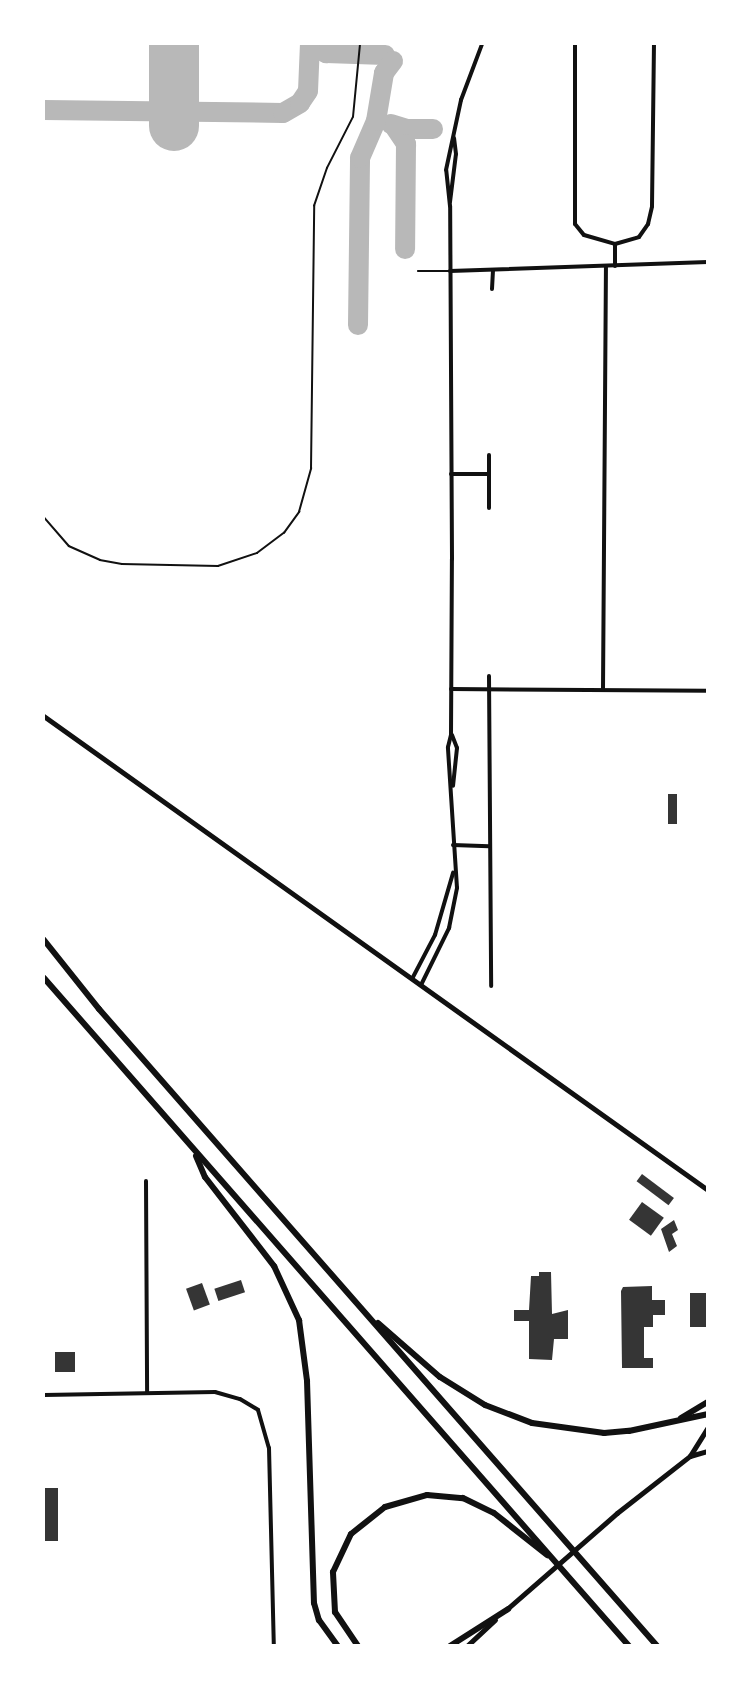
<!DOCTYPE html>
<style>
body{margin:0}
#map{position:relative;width:751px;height:1689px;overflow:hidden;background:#fff;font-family:Jost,sans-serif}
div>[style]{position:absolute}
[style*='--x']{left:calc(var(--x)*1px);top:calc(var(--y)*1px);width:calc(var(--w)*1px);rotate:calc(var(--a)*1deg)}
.taxiway>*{height:20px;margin:-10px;padding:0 10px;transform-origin:10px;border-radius:10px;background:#b8b8b8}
.runway>*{height:50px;margin:-25px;padding:0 25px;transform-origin:25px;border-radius:25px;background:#b8b8b8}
.building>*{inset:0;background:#353535;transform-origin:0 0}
.service>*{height:1.5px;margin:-0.75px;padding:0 0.75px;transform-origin:0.75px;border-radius:0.75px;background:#111}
.minor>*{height:4px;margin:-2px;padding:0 2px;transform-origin:2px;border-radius:2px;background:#111}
.tertiary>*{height:4.5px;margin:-2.25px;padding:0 2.25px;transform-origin:2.25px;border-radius:2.25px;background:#111}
.secondary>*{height:4.5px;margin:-2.25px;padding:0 2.25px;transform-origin:2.25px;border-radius:2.25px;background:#111}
.motorway>*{height:6px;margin:-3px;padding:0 3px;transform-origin:3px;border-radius:3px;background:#111}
span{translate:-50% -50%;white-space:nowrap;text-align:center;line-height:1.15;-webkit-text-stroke:6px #fff;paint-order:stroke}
.frame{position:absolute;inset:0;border:45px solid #fff;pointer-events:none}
</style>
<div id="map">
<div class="taxiway">
<div style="--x:312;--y:44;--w:17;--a:33"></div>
<div style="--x:326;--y:53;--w:59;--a:1.9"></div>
<div style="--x:44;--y:110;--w:239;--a:0.7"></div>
<div style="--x:283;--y:113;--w:20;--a:-30"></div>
<div style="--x:300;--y:103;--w:14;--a:-56"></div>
<div style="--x:308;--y:91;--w:47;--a:-87.6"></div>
<div style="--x:391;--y:124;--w:17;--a:17"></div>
<div style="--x:407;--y:129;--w:26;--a:0"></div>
<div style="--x:394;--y:126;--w:22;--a:56"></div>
<div style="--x:406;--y:144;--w:105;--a:90.5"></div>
<div style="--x:358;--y:325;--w:167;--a:-89.3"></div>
<div style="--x:360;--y:158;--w:40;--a:-66.6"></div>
<div style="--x:376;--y:121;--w:49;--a:-80.5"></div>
<div style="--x:384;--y:73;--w:15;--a:-53"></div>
</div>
<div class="runway">
<div style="--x:174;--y:126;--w:82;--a:-90"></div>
</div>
<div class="building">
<div style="left:668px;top:794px;width:9px;height:30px"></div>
<div style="left:642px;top:1174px;width:40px;height:9px;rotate:37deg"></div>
<div style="left:642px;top:1202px;width:27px;height:22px;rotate:36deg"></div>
<div style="clip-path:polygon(674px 1220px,678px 1230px,672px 1234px,677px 1246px,669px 1252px,661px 1229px)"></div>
<div style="clip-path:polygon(539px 1272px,551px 1272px,552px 1314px,568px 1310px,568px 1339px,554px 1339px,552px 1360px,529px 1359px,529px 1321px,514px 1321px,514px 1310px,529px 1310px,531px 1276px,539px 1276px)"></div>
<div style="left:241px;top:1280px;width:13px;height:28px;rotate:72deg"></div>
<div style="left:202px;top:1283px;width:23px;height:17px;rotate:70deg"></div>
<div style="clip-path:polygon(652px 1286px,652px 1300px,665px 1300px,665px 1315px,653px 1315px,653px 1327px,644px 1327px,644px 1358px,653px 1358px,653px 1368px,622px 1368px,621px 1291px,623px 1287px)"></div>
<div style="left:690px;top:1293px;width:18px;height:34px"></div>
<div style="left:55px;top:1352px;width:20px;height:20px"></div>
<div style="left:44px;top:1488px;width:14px;height:53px"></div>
</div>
<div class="service">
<div style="--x:418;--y:271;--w:31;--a:0"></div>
<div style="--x:44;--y:517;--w:38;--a:49"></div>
<div style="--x:69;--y:546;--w:34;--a:24"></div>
<div style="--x:100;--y:560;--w:22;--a:10"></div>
<div style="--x:122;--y:564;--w:96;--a:1.2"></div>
<div style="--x:218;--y:566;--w:41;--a:-18.4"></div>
<div style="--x:257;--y:553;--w:34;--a:-37"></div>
<div style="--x:284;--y:533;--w:26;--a:-54"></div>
<div style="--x:299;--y:512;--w:45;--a:-74.4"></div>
<div style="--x:311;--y:469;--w:263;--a:-89.3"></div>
<div style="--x:314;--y:206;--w:40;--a:-71.1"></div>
<div style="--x:327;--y:168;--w:57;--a:-63"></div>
<div style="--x:353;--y:117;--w:73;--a:-84.5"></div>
</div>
<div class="minor">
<div style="--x:575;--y:44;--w:180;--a:90"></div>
<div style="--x:575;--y:224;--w:14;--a:51"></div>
<div style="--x:584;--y:235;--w:32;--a:16"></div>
<div style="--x:615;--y:244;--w:22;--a:90"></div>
<div style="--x:450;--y:202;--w:48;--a:-82.9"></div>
<div style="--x:456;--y:154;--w:16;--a:-97"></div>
<div style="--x:615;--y:244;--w:25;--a:-16"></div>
<div style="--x:639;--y:237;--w:16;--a:-55"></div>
<div style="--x:648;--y:224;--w:18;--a:-77"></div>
<div style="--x:652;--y:206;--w:162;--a:-89.3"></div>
<div style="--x:450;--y:271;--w:258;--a:-2"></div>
<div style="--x:492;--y:289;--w:19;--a:-87"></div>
<div style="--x:451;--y:474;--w:38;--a:0"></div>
<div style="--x:489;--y:508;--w:53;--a:-90"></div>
<div style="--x:489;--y:676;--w:310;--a:89.6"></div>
<div style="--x:451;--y:689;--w:257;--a:0.4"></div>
<div style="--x:603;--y:690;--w:423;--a:-89.6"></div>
<div style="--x:452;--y:735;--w:14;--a:69"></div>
<div style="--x:457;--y:748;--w:38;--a:96"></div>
<div style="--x:453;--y:845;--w:36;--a:2"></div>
<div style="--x:412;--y:979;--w:50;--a:-62.4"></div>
<div style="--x:435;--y:935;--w:65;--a:-73.8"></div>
<div style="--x:421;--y:985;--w:64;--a:-63.8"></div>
<div style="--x:449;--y:928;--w:41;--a:-78.7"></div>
<div style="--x:457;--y:888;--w:141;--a:-93.7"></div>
<div style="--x:448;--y:747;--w:12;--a:-76"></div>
<div style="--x:451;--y:735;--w:176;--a:-89.7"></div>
<div style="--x:452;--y:559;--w:353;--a:-90.3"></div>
<div style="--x:450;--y:206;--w:36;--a:-96"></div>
<div style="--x:446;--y:170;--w:72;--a:-77.9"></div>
<div style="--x:461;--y:100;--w:60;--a:-69.4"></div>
<div style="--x:146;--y:1181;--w:212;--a:89.7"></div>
<div style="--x:44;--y:1395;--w:171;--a:-1"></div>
<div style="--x:215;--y:1392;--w:26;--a:16"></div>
<div style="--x:240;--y:1399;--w:21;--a:31"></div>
<div style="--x:258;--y:1410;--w:40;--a:74"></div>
<div style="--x:269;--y:1448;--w:198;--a:88.6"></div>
</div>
<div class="tertiary">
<div style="--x:44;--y:716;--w:816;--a:35.52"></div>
</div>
<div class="secondary">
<div style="--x:690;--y:1456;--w:34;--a:-58"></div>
<div style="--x:506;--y:1610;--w:147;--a:-41.1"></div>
<div style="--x:617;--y:1513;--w:93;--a:-38"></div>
<div style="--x:690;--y:1456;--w:19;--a:-16"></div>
<div style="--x:467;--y:1646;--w:38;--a:-43"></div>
</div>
<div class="motorway">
<div style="--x:44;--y:940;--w:88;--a:51.4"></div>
<div style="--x:99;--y:1009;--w:847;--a:48.78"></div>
<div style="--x:44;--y:978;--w:888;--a:48.79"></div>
<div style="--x:196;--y:1156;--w:23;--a:67"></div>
<div style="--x:205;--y:1177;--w:113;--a:52.2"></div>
<div style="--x:274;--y:1266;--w:60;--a:65.2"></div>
<div style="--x:299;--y:1320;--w:62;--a:82.5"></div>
<div style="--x:307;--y:1381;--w:222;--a:88.2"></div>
<div style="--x:314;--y:1603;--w:18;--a:74"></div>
<div style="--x:319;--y:1620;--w:32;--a:54"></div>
<div style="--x:378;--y:1323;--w:82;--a:41.1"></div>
<div style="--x:440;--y:1377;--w:53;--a:31.9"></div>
<div style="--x:485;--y:1405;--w:50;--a:21"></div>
<div style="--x:532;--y:1423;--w:73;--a:7.9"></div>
<div style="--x:604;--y:1433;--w:25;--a:-5"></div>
<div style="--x:629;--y:1431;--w:81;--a:-12.1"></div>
<div style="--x:681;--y:1418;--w:31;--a:-31"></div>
<div style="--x:358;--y:1646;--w:41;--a:-124.1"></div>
<div style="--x:335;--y:1612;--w:40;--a:-92.9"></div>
<div style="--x:333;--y:1572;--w:42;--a:-64.7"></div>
<div style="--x:351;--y:1534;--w:43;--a:-38.5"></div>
<div style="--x:385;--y:1507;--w:44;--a:-15.9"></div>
<div style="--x:427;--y:1495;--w:36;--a:5"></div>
<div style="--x:463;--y:1498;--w:34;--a:26"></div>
<div style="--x:494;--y:1513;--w:68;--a:38.4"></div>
<div style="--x:450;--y:1646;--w:69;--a:-32.5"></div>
</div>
<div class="frame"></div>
</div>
